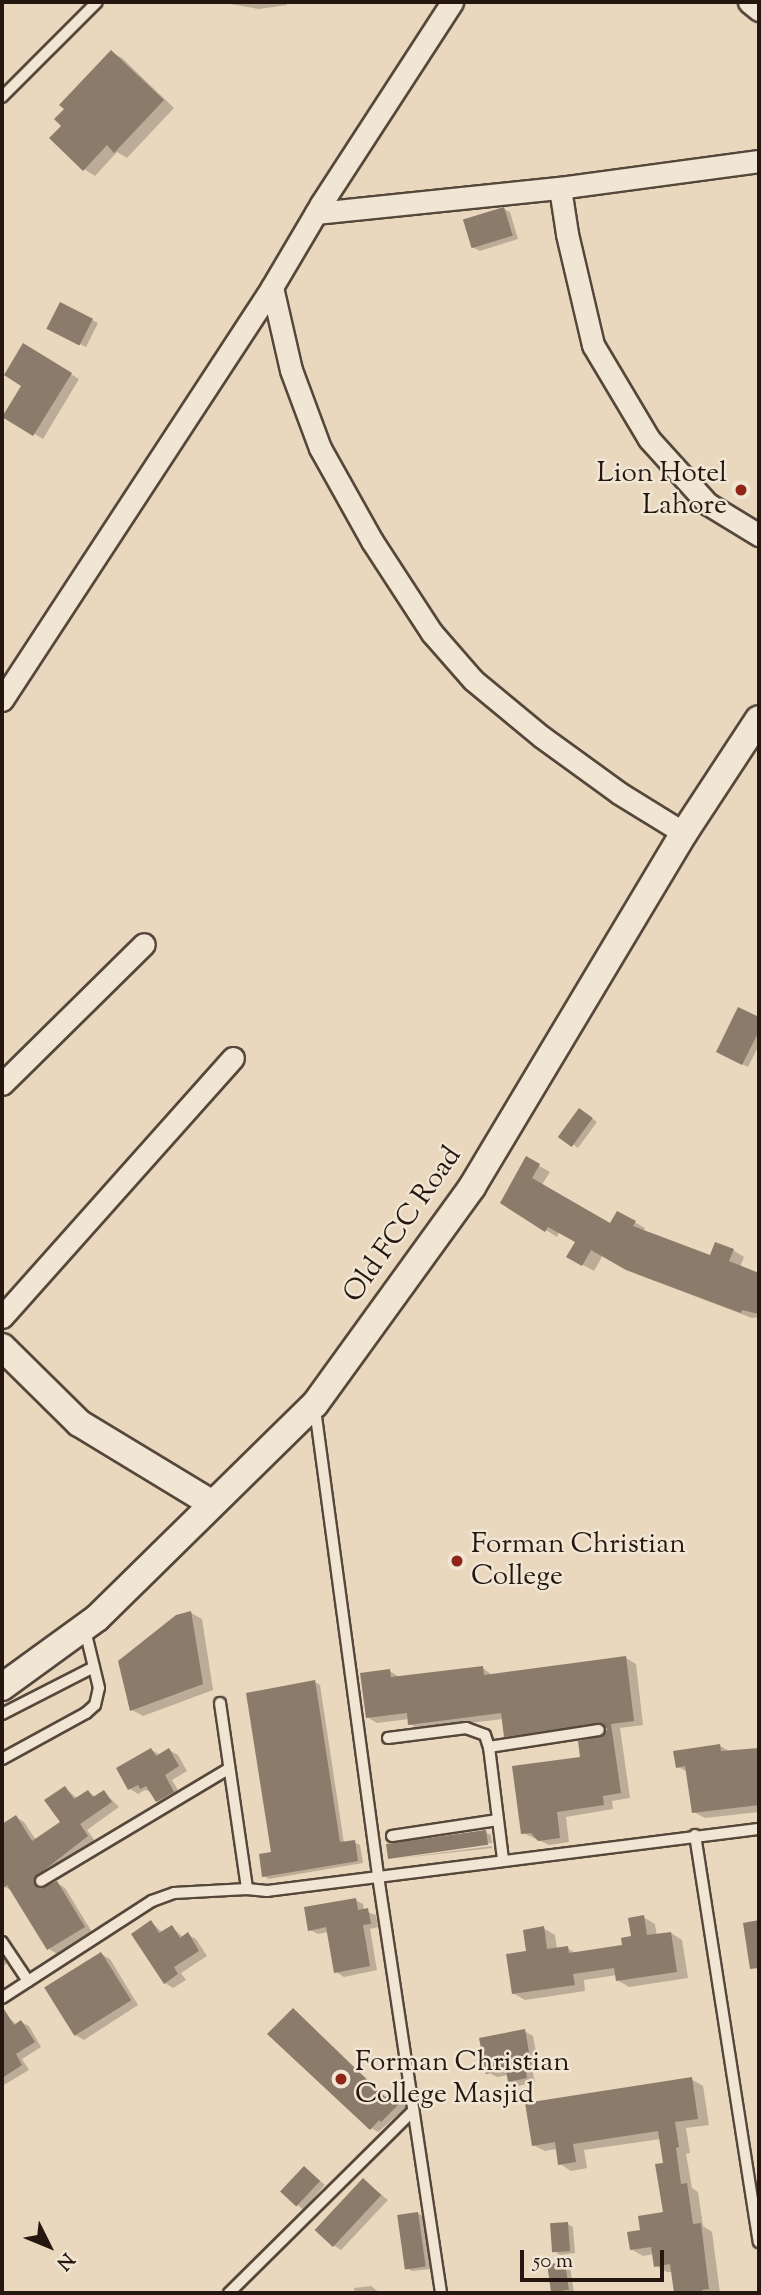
<!DOCTYPE html>
<style>
body{margin:0}
#map{position:relative;width:761px;height:2295px;overflow:hidden;background:#e9d8bd;font-family:"Sorts Mill Goudy",serif}
div>[style]{position:absolute}
[style*='--x']{left:calc(var(--x)*1px);top:calc(var(--y)*1px);width:calc(var(--w)*1px);rotate:calc(var(--a)*1deg)}
.shadow>*{inset:0;background:#0003;transform-origin:0 0}
.building>*{inset:0;background:#8b7b6a;transform-origin:0 0}
.roads{filter:drop-shadow(2px 0 #56473b) drop-shadow(-2px 0 #56473b) drop-shadow(0 2px #56473b) drop-shadow(0 -2px #56473b)}
.service>*{height:10px;margin:-5px;padding:0 5px;transform-origin:5px;border-radius:5px;background:#f1e6d4}
.minor>*{height:21px;margin:-10.5px;padding:0 10.5px;transform-origin:10.5px;border-radius:10.5px;background:#f1e6d4}
.tertiary>*{height:26px;margin:-13px;padding:0 13px;transform-origin:13px;border-radius:13px;background:#f1e6d4}
.dots>*{width:19px;height:19px;translate:-50% -50%;box-sizing:border-box;border:4px solid #f1e6d4;border-radius:50%}
span{translate:-50% -50%;white-space:nowrap;text-align:center;line-height:1.15;-webkit-text-stroke:5px #f1e6d4;paint-order:stroke}
.poi-label{font-size:28px;color:#251710}
.right{translate:-100% -50%;text-align:right}
.left{translate:0 -50%;text-align:left}
.street-label{font-size:28px;color:#251710}
.frame{position:absolute;inset:0;border:4px solid #251710;pointer-events:none}
.north{position:absolute;left:14px;top:2211px;width:70px;height:70px;-webkit-text-stroke:5px #f1e6d4;paint-order:stroke;rotate:133deg;font-size:19px;font-weight:700;line-height:28px;text-align:center;color:#251710}
.north::after{content:'';display:block;margin:auto;width:24px;height:32px;background:#251710;clip-path:polygon(50% 0,100% 100%,50% 72%,0 100%)}
.scale{position:absolute;left:520px;top:2250px;width:144px;height:32px;box-sizing:border-box;border:4px solid #251710;border-top:0;padding-left:9px;font-size:21px;line-height:24px;white-space:nowrap;color:#251710;-webkit-text-stroke:5px #f1e6d4;paint-order:stroke}
</style>
<div id="map">
<div class="shadow">
<div style="clip-path:polygon(219px 2px,286px 2px,287px 5px,259px 9px)"></div>
<div style="clip-path:polygon(111px 52px,122px 58px,174px 108px,127px 158px,117px 152px,95px 176px,84px 169px,64px 126px)"></div>
<div style="clip-path:polygon(504px 209px,510px 212px,518px 239px,480px 251px,474px 248px)"></div>
<div style="clip-path:polygon(61px 304px,98px 323px,86px 347px,54px 331px)"></div>
<div style="clip-path:polygon(24px 346px,79px 379px,43px 439px,5px 416px,24px 385px)"></div>
<div style="clip-path:polygon(739px 1009px,759px 1019px,759px 1045px,748px 1067px,723px 1055px)"></div>
<div style="clip-path:polygon(585px 1113px,597px 1122px,578px 1148px,561px 1136px)"></div>
<div style="clip-path:polygon(527px 1159px,550px 1172px,541px 1186px,611px 1225px,618px 1213px,645px 1228px,643px 1232px,711px 1257px,733px 1250px,744px 1257px,740px 1267px,759px 1274px,759px 1317px,752px 1318px,639px 1275px,603px 1255px,594px 1271px,569px 1257px,577px 1242px,559px 1232px,557px 1237px,502px 1202px)"></div>
<div style="clip-path:polygon(191px 1613px,202px 1619px,213px 1690px,143px 1716px,132px 1710px)"></div>
<div style="clip-path:polygon(626px 1658px,636px 1664px,643px 1725px,620px 1728px,630px 1798px,612px 1801px,613px 1809px,566px 1817px,569px 1842px,549px 1845px,523px 1833px,582px 1758px,605px 1738px,609px 1728px,515px 1741px,505px 1736px,503px 1719px,419px 1729px,410px 1724px,409px 1719px,377px 1723px,367px 1717px,390px 1671px,399px 1677px,483px 1668px,492px 1675px)"></div>
<div style="clip-path:polygon(315px 1682px,320px 1685px,344px 1843px,354px 1842px,360px 1845px,363px 1863px,269px 1879px,264px 1876px,273px 1854px)"></div>
<div style="clip-path:polygon(720px 1746px,731px 1752px,759px 1749px,759px 1812px,705px 1818px,694px 1812px,688px 1772px,678px 1767px)"></div>
<div style="clip-path:polygon(151px 1750px,161px 1755px,169px 1750px,178px 1755px,187px 1771px,172px 1780px,182px 1797px,165px 1806px,157px 1801px,152px 1792px,145px 1790px,138px 1794px,130px 1789px)"></div>
<div style="clip-path:polygon(65px 1788px,78px 1799px,88px 1792px,96px 1797px,104px 1792px,119px 1807px,87px 1830px,95px 1841px,55px 1869px,40px 1886px,43px 1889px,57px 1883px,65px 1888px,92px 1932px,57px 1954px,49px 1949px,13px 1891px,2px 1886px,2px 1826px,16px 1817px,24px 1822px,36px 1840px,62px 1822px)"></div>
<div style="clip-path:polygon(485px 1832px,491px 1835px,492px 1843px,389px 1857px,388px 1844px)"></div>
<div style="clip-path:polygon(492px 1846px,492px 1848px,393px 1859px)"></div>
<div style="clip-path:polygon(355px 1900px,363px 1904px,364px 1911px,376px 1915px,378px 1927px,370px 1929px,377px 1970px,344px 1977px,336px 1972px,328px 1932px,318px 1934px,310px 1930px)"></div>
<div style="clip-path:polygon(643px 1917px,655px 1924px,657px 1936px,671px 1933px,682px 1940px,688px 1978px,629px 1987px,617px 1980px,617px 1975px,584px 1980px,585px 1991px,525px 2000px,513px 1993px,528px 1953px,543px 1928px,555px 1935px,557px 1949px,567px 1948px,577px 1954px,624px 1947px)"></div>
<div style="clip-path:polygon(151px 1922px,163px 1933px,172px 1927px,183px 1937px,188px 1935px,196px 1939px,207px 1956px,181px 1973px,186px 1980px,173px 1988px,165px 1983px)"></div>
<div style="clip-path:polygon(2px 1951px,9px 1962px,2px 1967px)"></div>
<div style="clip-path:polygon(101px 1954px,110px 1959px,138px 2005px,84px 2040px,75px 2035px)"></div>
<div style="clip-path:polygon(293px 2010px,387px 2098px,391px 2094px,407px 2107px,378px 2132px,371px 2128px)"></div>
<div style="clip-path:polygon(6px 2015px,17px 2025px,21px 2022px,29px 2026px,41px 2047px,22px 2059px,29px 2070px,2px 2086px,2px 2017px)"></div>
<div style="clip-path:polygon(524px 2031px,533px 2036px,539px 2068px,532px 2069px,535px 2082px,518px 2086px,510px 2081px,509px 2075px,497px 2077px,488px 2072px)"></div>
<div style="clip-path:polygon(691px 2079px,703px 2086px,709px 2125px,686px 2128px,690px 2153px,686px 2154px,692px 2188px,698px 2192px,703px 2226px,712px 2232px,720px 2293px,676px 2293px,673px 2272px,667px 2272px,656px 2266px,654px 2254px,643px 2256px,631px 2249px,642px 2231px,665px 2214px,665px 2165px,661px 2139px,584px 2150px,587px 2168px,571px 2171px,560px 2164px,557px 2149px,545px 2151px,533px 2145px)"></div>
<div style="left:305px;top:2168px;width:26px;height:33px;rotate:40deg"></div>
<div style="clip-path:polygon(363px 2180px,388px 2200px,341px 2250px,333px 2245px)"></div>
<div style="clip-path:polygon(418px 2213px,424px 2217px,431px 2269px,412px 2271px,407px 2268px)"></div>
<div style="clip-path:polygon(567px 2224px,573px 2227px,575px 2253px,560px 2255px,554px 2251px)"></div>
<div style="clip-path:polygon(565px 2264px,570px 2267px,574px 2292px,555px 2293px,552px 2292px)"></div>
<div style="clip-path:polygon(371px 2286px,380px 2293px,355px 2293px,354px 2288px)"></div>
</div>
<div class="building">
<div style="clip-path:polygon(111px 50px,164px 100px,114px 153px,107px 145px,83px 171px,49px 138px,61px 126px,54px 119px,64px 109px,59px 105px)"></div>
<div style="left:504px;top:207px;width:30px;height:43px;rotate:73deg"></div>
<div style="left:60px;top:302px;width:37px;height:30px;rotate:27deg"></div>
<div style="clip-path:polygon(23px 343px,72px 373px,33px 436px,2px 417px,21px 386px,4px 375px)"></div>
<div style="clip-path:polygon(738px 1007px,759px 1017px,759px 1031px,742px 1065px,716px 1052px)"></div>
<div style="left:579px;top:1108px;width:17px;height:36px;rotate:36deg"></div>
<div style="clip-path:polygon(526px 1156px,540px 1164px,532px 1178px,610px 1223px,617px 1211px,636px 1221px,633px 1226px,710px 1255px,715px 1242px,734px 1249px,729px 1261px,759px 1273px,759px 1314px,742px 1310px,741px 1313px,626px 1270px,591px 1250px,582px 1266px,566px 1257px,575px 1242px,548px 1227px,545px 1232px,500px 1203px)"></div>
<div style="clip-path:polygon(191px 1611px,203px 1684px,130px 1711px,118px 1661px,176px 1615px)"></div>
<div style="clip-path:polygon(626px 1656px,634px 1721px,611px 1724px,621px 1793px,603px 1796px,604px 1805px,557px 1812px,560px 1838px,538px 1841px,531px 1833px,521px 1834px,512px 1766px,580px 1757px,578px 1741px,603px 1736px,607px 1729px,602px 1723px,504px 1737px,501px 1713px,408px 1725px,407px 1713px,366px 1718px,360px 1673px,390px 1669px,391px 1677px,483px 1666px,484px 1675px)"></div>
<div style="clip-path:polygon(315px 1680px,340px 1842px,355px 1840px,358px 1861px,262px 1877px,259px 1854px,271px 1852px,246px 1693px)"></div>
<div style="clip-path:polygon(720px 1744px,721px 1751px,759px 1748px,759px 1805px,692px 1813px,685px 1766px,676px 1768px,673px 1751px)"></div>
<div style="clip-path:polygon(151px 1748px,156px 1756px,169px 1748px,179px 1766px,165px 1775px,174px 1792px,156px 1802px,146px 1786px,140px 1789px,138px 1785px,128px 1790px,116px 1768px)"></div>
<div style="clip-path:polygon(65px 1786px,74px 1799px,88px 1790px,93px 1797px,104px 1790px,112px 1802px,80px 1824px,88px 1836px,34px 1878px,35px 1886px,40px 1889px,57px 1881px,85px 1927px,47px 1950px,7px 1885px,2px 1889px,2px 1824px,16px 1815px,32px 1841px,60px 1822px,44px 1800px)"></div>
<div style="left:486px;top:1830px;width:15px;height:101px;rotate:82deg"></div>
<div style="clip-path:polygon(356px 1898px,358px 1910px,368px 1908px,371px 1924px,363px 1925px,370px 1966px,334px 1973px,326px 1927px,308px 1931px,304px 1907px)"></div>
<div style="clip-path:polygon(644px 1915px,647px 1935px,671px 1932px,677px 1972px,616px 1981px,614px 1968px,573px 1974px,575px 1985px,512px 1994px,506px 1954px,526px 1951px,523px 1930px,544px 1926px,547px 1949px,568px 1946px,569px 1953px,622px 1945px,621px 1938px,631px 1936px,628px 1918px)"></div>
<div style="clip-path:polygon(151px 1920px,159px 1933px,172px 1925px,180px 1938px,188px 1932px,199px 1951px,174px 1967px,178px 1974px,164px 1984px,131px 1934px)"></div>
<div style="clip-path:polygon(759px 1920px,759px 1968px,750px 1969px,743px 1923px)"></div>
<div style="left:101px;top:1952px;width:57px;height:67px;rotate:58deg"></div>
<div style="clip-path:polygon(2px 2006px,14px 2025px,21px 2020px,35px 2042px,16px 2054px,22px 2065px,2px 2078px)"></div>
<div style="clip-path:polygon(293px 2008px,385px 2097px,391px 2092px,401px 2102px,381px 2122px,379px 2120px,370px 2130px,267px 2034px)"></div>
<div style="clip-path:polygon(525px 2029px,531px 2064px,525px 2065px,527px 2078px,508px 2082px,506px 2070px,486px 2074px,479px 2038px)"></div>
<div style="clip-path:polygon(692px 2077px,698px 2119px,675px 2122px,679px 2147px,676px 2148px,681px 2184px,687px 2183px,693px 2224px,701px 2223px,709px 2289px,702px 2290px,703px 2293px,674px 2293px,670px 2264px,654px 2267px,651px 2247px,630px 2250px,627px 2232px,640px 2230px,638px 2216px,663px 2212px,655px 2164px,663px 2163px,658px 2131px,573px 2144px,576px 2162px,558px 2165px,555px 2142px,532px 2146px,525px 2103px)"></div>
<div style="left:304px;top:2166px;width:22px;height:35px;rotate:43deg"></div>
<div style="left:363px;top:2178px;width:25px;height:71px;rotate:43deg"></div>
<div style="left:418px;top:2212px;width:55px;height:21px;rotate:82deg"></div>
<div style="left:568px;top:2222px;width:29px;height:18px;rotate:86deg"></div>
<div style="left:565px;top:2262px;width:28px;height:18px;rotate:82deg"></div>
</div>
<div class="roads">
<div class="service">
<div style="--x:2;--y:97;--w:134;--a:-45"></div>
<div style="--x:315;--y:1409;--w:471;--a:82.3"></div>
<div style="--x:378;--y:1876;--w:422;--a:81.4"></div>
<div style="--x:220;--y:1703;--w:188;--a:81.7"></div>
<div style="--x:2;--y:1714;--w:103;--a:-27.1"></div>
<div style="--x:388;--y:1738;--w:79;--a:-7.3"></div>
<div style="--x:466;--y:1728;--w:20;--a:20"></div>
<div style="--x:485;--y:1735;--w:13;--a:72"></div>
<div style="--x:489;--y:1747;--w:114;--a:82.9"></div>
<div style="--x:489;--y:1747;--w:111;--a:-8.8"></div>
<div style="--x:2;--y:1759;--w:96;--a:-28.7"></div>
<div style="--x:86;--y:1713;--w:12;--a:-42"></div>
<div style="--x:95;--y:1705;--w:17;--a:-77"></div>
<div style="--x:99;--y:1688;--w:60;--a:-103.6"></div>
<div style="--x:695;--y:1835;--w:412;--a:81.1"></div>
<div style="--x:392;--y:1836;--w:107;--a:-8.6"></div>
<div style="--x:41;--y:1881;--w:218;--a:-30.9"></div>
<div style="--x:2;--y:1942;--w:47;--a:56.3"></div>
<div style="--x:2;--y:1998;--w:179;--a:-32.9"></div>
<div style="--x:152;--y:1901;--w:23;--a:-20"></div>
<div style="--x:174;--y:1893;--w:73;--a:-3.1"></div>
<div style="--x:247;--y:1889;--w:20;--a:6"></div>
<div style="--x:267;--y:1891;--w:496;--a:-7.2"></div>
<div style="--x:229;--y:2293;--w:259;--a:-44.7"></div>
</div>
<div class="minor">
<div style="--x:749;--y:2;--w:13;--a:39"></div>
<div style="--x:759;--y:161;--w:201;--a:172.3"></div>
<div style="--x:560;--y:188;--w:47;--a:81.3"></div>
<div style="--x:567;--y:234;--w:114;--a:76.8"></div>
<div style="--x:593;--y:345;--w:109;--a:59.2"></div>
<div style="--x:649;--y:439;--w:88;--a:47.8"></div>
<div style="--x:708;--y:504;--w:60;--a:31.3"></div>
<div style="--x:316;--y:213;--w:245;--a:-5.9"></div>
<div style="--x:272;--y:287;--w:85;--a:77.1"></div>
<div style="--x:291;--y:370;--w:83;--a:69.6"></div>
<div style="--x:320;--y:448;--w:107;--a:60.8"></div>
<div style="--x:372;--y:541;--w:110;--a:56.9"></div>
<div style="--x:432;--y:633;--w:62;--a:48.9"></div>
<div style="--x:473;--y:680;--w:89;--a:39.6"></div>
<div style="--x:542;--y:737;--w:95;--a:36"></div>
<div style="--x:619;--y:793;--w:76;--a:31.6"></div>
<div style="--x:2;--y:700;--w:493;--a:-56.8"></div>
<div style="--x:272;--y:287;--w:96;--a:-59.4"></div>
<div style="--x:321;--y:204;--w:241;--a:-57"></div>
<div style="--x:2;--y:1084;--w:199;--a:-44.6"></div>
<div style="--x:2;--y:1317;--w:347;--a:-48.3"></div>
</div>
<div class="tertiary">
<div style="--x:2;--y:1347;--w:108;--a:44.6"></div>
<div style="--x:79;--y:1423;--w:154;--a:31.2"></div>
<div style="--x:2;--y:1687;--w:117;--a:-36"></div>
<div style="--x:97;--y:1618;--w:305;--a:-44.5"></div>
<div style="--x:315;--y:1404;--w:268;--a:-54.1"></div>
<div style="--x:472;--y:1187;--w:413;--a:-59.1"></div>
<div style="--x:684;--y:833;--w:136;--a:-56.7"></div>
</div>
</div>
<div class="dots">
<div style="left:741px;top:490px;background:#8f2418"></div>
<div style="left:457px;top:1561px;background:#8f2418"></div>
<div style="left:341px;top:2079px;background:#8f2418"></div>
</div>
<div class="poi-label">
<span class="right" style="left:727px;top:490px">Lion Hotel<br>Lahore</span>
<span class="left" style="left:471px;top:1561px">Forman Christian<br>College</span>
<span class="left" style="left:355px;top:2079px">Forman Christian<br>College Masjid</span>
</div>
<div class="street-label">
<span style="left:403px;top:1225px;rotate:-55deg">Old FCC Road</span>
</div>
<div class="frame"></div>
<div class="north">N</div>
<div class="scale">50 m</div>
</div>
